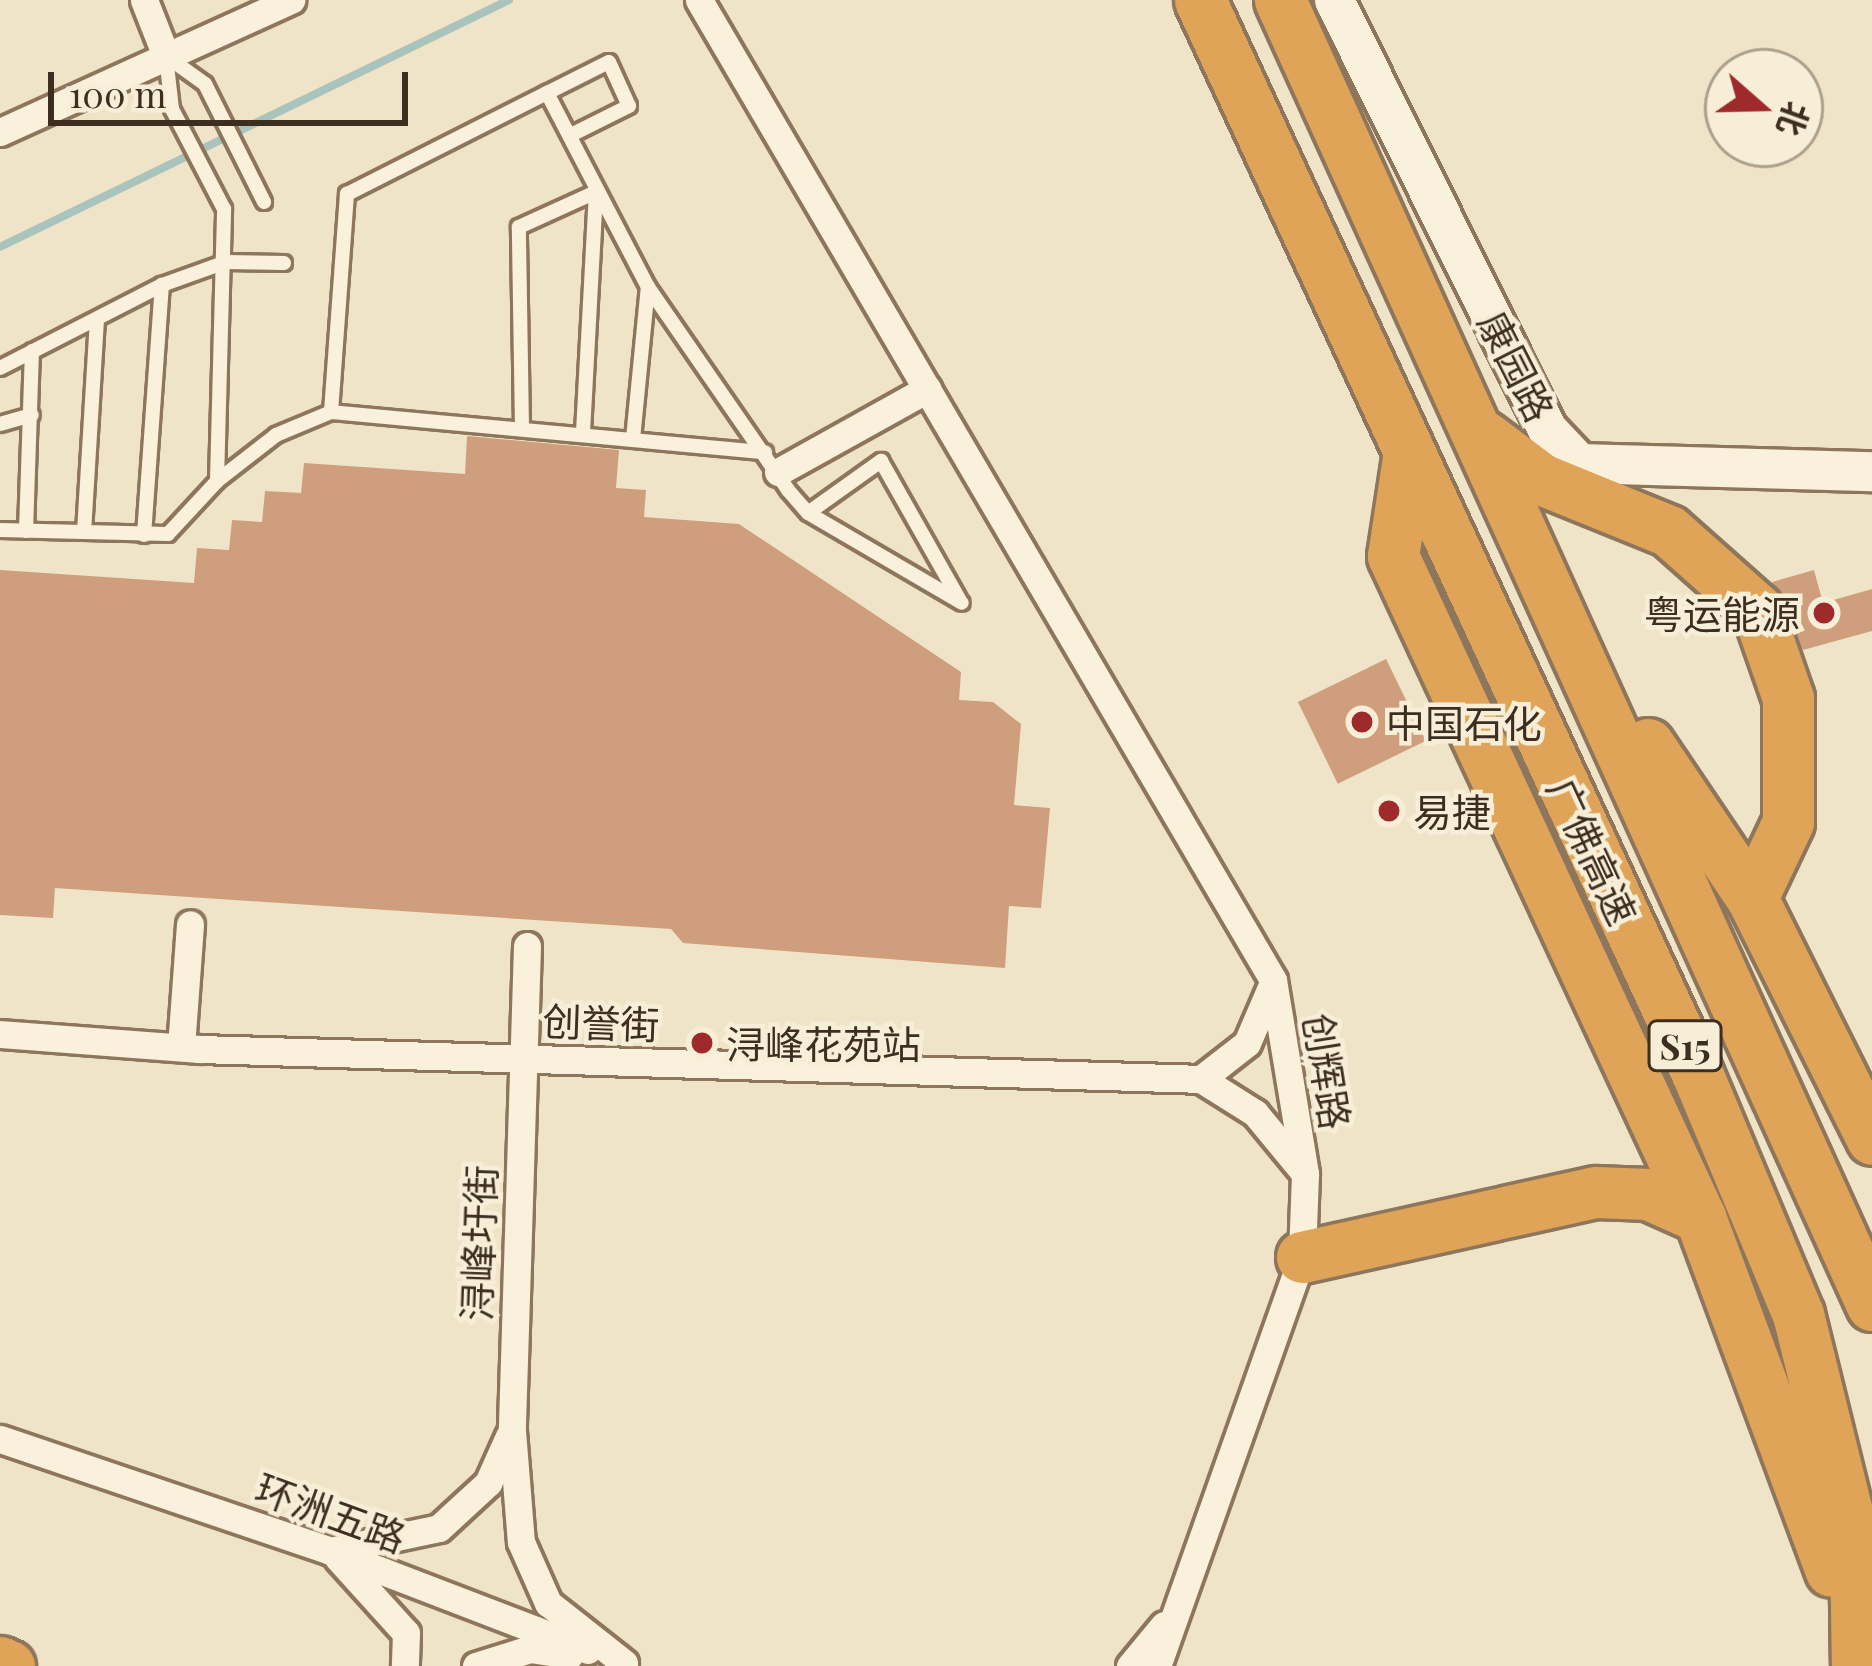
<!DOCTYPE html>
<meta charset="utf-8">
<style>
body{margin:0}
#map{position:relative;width:1872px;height:1666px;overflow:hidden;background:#f0e4c8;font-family:"Playfair Display","Noto Sans SC",serif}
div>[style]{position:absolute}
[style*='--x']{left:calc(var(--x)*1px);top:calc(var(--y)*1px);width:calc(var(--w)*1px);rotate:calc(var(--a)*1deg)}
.stream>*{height:8px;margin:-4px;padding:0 4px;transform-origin:4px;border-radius:4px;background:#a9c4bc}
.building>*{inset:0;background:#cf9f7d;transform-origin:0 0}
.roads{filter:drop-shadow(3px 0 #8d765c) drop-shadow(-3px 0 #8d765c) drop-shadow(0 3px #8d765c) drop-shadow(0 -3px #8d765c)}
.lane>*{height:14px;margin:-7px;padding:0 7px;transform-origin:7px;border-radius:7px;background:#faf1dc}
.street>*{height:27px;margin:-13.5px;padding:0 13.5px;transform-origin:13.5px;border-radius:13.5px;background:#faf1dc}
.secondary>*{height:39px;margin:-19.5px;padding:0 19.5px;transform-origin:19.5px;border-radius:19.5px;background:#faf1dc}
.highway>*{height:51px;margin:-25.5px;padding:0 25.5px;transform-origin:25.5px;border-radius:25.5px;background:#e0a458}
.dots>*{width:33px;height:33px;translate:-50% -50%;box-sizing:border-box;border:6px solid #f7eed8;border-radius:50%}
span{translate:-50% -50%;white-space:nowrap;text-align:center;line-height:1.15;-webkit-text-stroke:9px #f7eed8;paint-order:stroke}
.shield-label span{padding:3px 9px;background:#f7eed8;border:3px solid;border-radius:9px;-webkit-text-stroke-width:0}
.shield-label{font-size:36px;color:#3d2e20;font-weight:700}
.street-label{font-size:39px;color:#3d2e20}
.poi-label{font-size:39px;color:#3d2e20}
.right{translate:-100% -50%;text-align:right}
.left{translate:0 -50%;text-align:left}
.north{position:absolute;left:1704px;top:48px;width:120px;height:120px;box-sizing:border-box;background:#f7eed8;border:3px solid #ada18e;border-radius:50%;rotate:110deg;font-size:33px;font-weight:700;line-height:48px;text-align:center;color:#3d2e20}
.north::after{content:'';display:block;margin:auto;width:42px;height:54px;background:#9e2a2b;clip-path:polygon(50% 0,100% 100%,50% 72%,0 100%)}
.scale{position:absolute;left:48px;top:72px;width:360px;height:54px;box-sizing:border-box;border:6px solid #3d2e20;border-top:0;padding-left:15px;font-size:36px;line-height:42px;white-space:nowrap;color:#3d2e20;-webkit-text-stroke:9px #f7eed8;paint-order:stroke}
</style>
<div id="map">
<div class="stream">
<div style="--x:0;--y:247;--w:566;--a:-25.89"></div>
</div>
<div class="building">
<div style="clip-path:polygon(467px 436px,619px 450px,616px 488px,646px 490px,644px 517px,739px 524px,961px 672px,959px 700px,993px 702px,1021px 724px,1014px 805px,1050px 808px,1041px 908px,1009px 906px,1005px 968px,683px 943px,671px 929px,55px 888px,53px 918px,0 915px,0 570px,194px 583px,197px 548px,229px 550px,232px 520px,262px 522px,265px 491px,301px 493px,304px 463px,465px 474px)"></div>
<div style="clip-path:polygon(1814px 570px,1823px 603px,1872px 589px,1872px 631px,1803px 650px,1772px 582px)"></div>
<div style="left:1386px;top:659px;width:91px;height:98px;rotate:64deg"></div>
</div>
<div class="roads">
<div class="lane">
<div style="--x:166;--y:56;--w:48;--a:35.7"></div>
<div style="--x:205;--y:84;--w:132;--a:63.4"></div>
<div style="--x:547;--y:93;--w:69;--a:-26.6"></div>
<div style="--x:609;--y:62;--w:48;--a:65.6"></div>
<div style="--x:629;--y:106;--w:65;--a:153.4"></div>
<div style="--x:0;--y:368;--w:182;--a:-27.1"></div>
<div style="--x:162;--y:285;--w:68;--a:-19.8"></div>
<div style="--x:226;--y:262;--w:58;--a:1"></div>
<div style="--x:331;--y:412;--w:219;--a:-85.8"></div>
<div style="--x:347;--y:194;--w:224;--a:-26.8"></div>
<div style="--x:547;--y:93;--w:219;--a:62.5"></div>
<div style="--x:648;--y:287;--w:247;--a:55.4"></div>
<div style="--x:788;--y:490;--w:30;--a:49"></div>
<div style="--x:808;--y:513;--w:178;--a:30.3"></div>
<div style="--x:0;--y:424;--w:33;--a:-16"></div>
<div style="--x:522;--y:429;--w:202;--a:-90.9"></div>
<div style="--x:519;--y:227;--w:85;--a:-24.4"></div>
<div style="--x:596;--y:192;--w:243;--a:93.1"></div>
<div style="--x:633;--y:439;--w:153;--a:-84.4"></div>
<div style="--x:217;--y:481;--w:75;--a:-37.9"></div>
<div style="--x:276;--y:435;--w:60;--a:-22.7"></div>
<div style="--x:331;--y:412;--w:436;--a:5.3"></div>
<div style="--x:808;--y:513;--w:90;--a:-35.5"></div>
<div style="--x:881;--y:461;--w:159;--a:60.5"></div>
<div style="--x:0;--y:530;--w:168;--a:1.4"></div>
<div style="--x:168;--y:534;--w:72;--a:-47.2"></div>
<div style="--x:217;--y:481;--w:272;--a:-88.5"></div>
<div style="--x:224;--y:209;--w:113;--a:-117.5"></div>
<div style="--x:172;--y:109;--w:53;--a:-96.5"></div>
<div style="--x:26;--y:531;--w:180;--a:-88.1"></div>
<div style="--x:84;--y:532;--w:212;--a:-86.5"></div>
<div style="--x:144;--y:535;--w:251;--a:-85.9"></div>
</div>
<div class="street">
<div style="--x:144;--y:0;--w:60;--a:68.6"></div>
<div style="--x:699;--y:0;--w:1136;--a:59.64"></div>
<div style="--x:1273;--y:980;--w:197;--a:80.6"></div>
<div style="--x:1305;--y:1174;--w:83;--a:92.1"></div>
<div style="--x:1302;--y:1257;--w:434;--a:109.5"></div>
<div style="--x:0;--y:132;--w:320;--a:-24.4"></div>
<div style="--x:778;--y:472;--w:171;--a:-29.1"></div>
<div style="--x:527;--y:946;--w:485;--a:91.8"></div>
<div style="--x:512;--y:1431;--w:111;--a:85.4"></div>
<div style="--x:521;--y:1542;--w:67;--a:66.1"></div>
<div style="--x:548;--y:1603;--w:97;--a:38.3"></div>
<div style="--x:0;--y:1034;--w:200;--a:4.3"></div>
<div style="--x:199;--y:1049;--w:1002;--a:1.71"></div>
<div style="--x:1201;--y:1079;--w:64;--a:32.2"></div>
<div style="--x:1255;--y:1113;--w:75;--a:50.4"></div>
<div style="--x:181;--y:1047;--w:123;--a:-85.8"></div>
<div style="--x:1201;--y:1079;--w:58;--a:-38"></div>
<div style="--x:1247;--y:1043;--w:63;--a:-66.7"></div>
<div style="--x:0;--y:1439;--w:348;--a:18.7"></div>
<div style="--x:330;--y:1551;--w:276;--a:21"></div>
<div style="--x:335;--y:1550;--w:106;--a:-11.9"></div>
<div style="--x:439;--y:1528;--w:67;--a:-42.6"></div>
<div style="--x:488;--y:1483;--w:51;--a:-65.9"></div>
<div style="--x:338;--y:1558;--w:101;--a:47.8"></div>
<div style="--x:406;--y:1633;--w:33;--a:92"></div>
<div style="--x:476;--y:1666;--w:57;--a:-17.5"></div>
<div style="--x:530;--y:1649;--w:40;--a:8.5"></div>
<div style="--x:1130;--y:1666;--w:53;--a:-50.3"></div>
</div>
<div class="secondary">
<div style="--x:1334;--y:0;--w:479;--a:63.6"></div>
<div style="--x:1547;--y:429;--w:47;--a:46.7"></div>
<div style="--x:1579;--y:463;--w:293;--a:1.6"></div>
</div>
<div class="highway">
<div style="--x:1200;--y:0;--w:1183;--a:65.15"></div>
<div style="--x:1697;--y:1073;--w:261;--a:67.3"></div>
<div style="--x:1798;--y:1314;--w:237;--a:76.1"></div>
<div style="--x:1855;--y:1544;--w:122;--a:89.1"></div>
<div style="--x:1280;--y:0;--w:1433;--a:65.6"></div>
<div style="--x:1484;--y:436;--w:71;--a:37"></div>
<div style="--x:1541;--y:479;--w:138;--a:22.1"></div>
<div style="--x:1669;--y:531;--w:118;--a:41.6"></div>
<div style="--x:1757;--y:609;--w:94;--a:70.8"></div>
<div style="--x:1788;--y:698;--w:124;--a:90"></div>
<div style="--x:1788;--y:822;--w:84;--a:115.3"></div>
<div style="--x:1408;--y:458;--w:99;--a:98.7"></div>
<div style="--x:1393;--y:556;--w:729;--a:65.09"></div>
<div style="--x:1700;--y:1217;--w:377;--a:69.7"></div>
<div style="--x:1648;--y:744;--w:186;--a:56"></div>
<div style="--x:1752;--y:898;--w:269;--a:63.5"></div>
<div style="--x:1302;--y:1257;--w:301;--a:-12.5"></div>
<div style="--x:1596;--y:1192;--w:52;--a:2.2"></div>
<div style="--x:1648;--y:1194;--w:57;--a:23.9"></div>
<div style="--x:0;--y:1662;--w:10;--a:24"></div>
</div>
</div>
<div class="dots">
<div style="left:1824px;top:613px;background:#9e2a2b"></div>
<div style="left:1362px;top:722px;background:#9e2a2b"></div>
<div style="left:1389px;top:811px;background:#9e2a2b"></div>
<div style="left:702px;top:1043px;background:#9e2a2b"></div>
</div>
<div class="shield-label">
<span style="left:1685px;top:1046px">S15</span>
</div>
<div class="street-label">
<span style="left:1517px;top:366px;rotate:63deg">康园路</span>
<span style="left:1593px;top:851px;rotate:65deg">广佛高速</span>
<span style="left:601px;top:1022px;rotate:2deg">创誉街</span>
<span style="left:1328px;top:1071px;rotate:81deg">创辉路</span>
<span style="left:478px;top:1243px;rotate:-88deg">浔峰圩街</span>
<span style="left:331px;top:1512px;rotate:20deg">环洲五路</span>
</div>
<div class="poi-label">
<span class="right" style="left:1800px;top:613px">粤运能源</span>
<span class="left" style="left:1386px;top:722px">中国石化</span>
<span class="left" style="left:1413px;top:811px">易捷</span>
<span class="left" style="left:726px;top:1043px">浔峰花苑站</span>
</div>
<div class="north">北</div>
<div class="scale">100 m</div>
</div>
